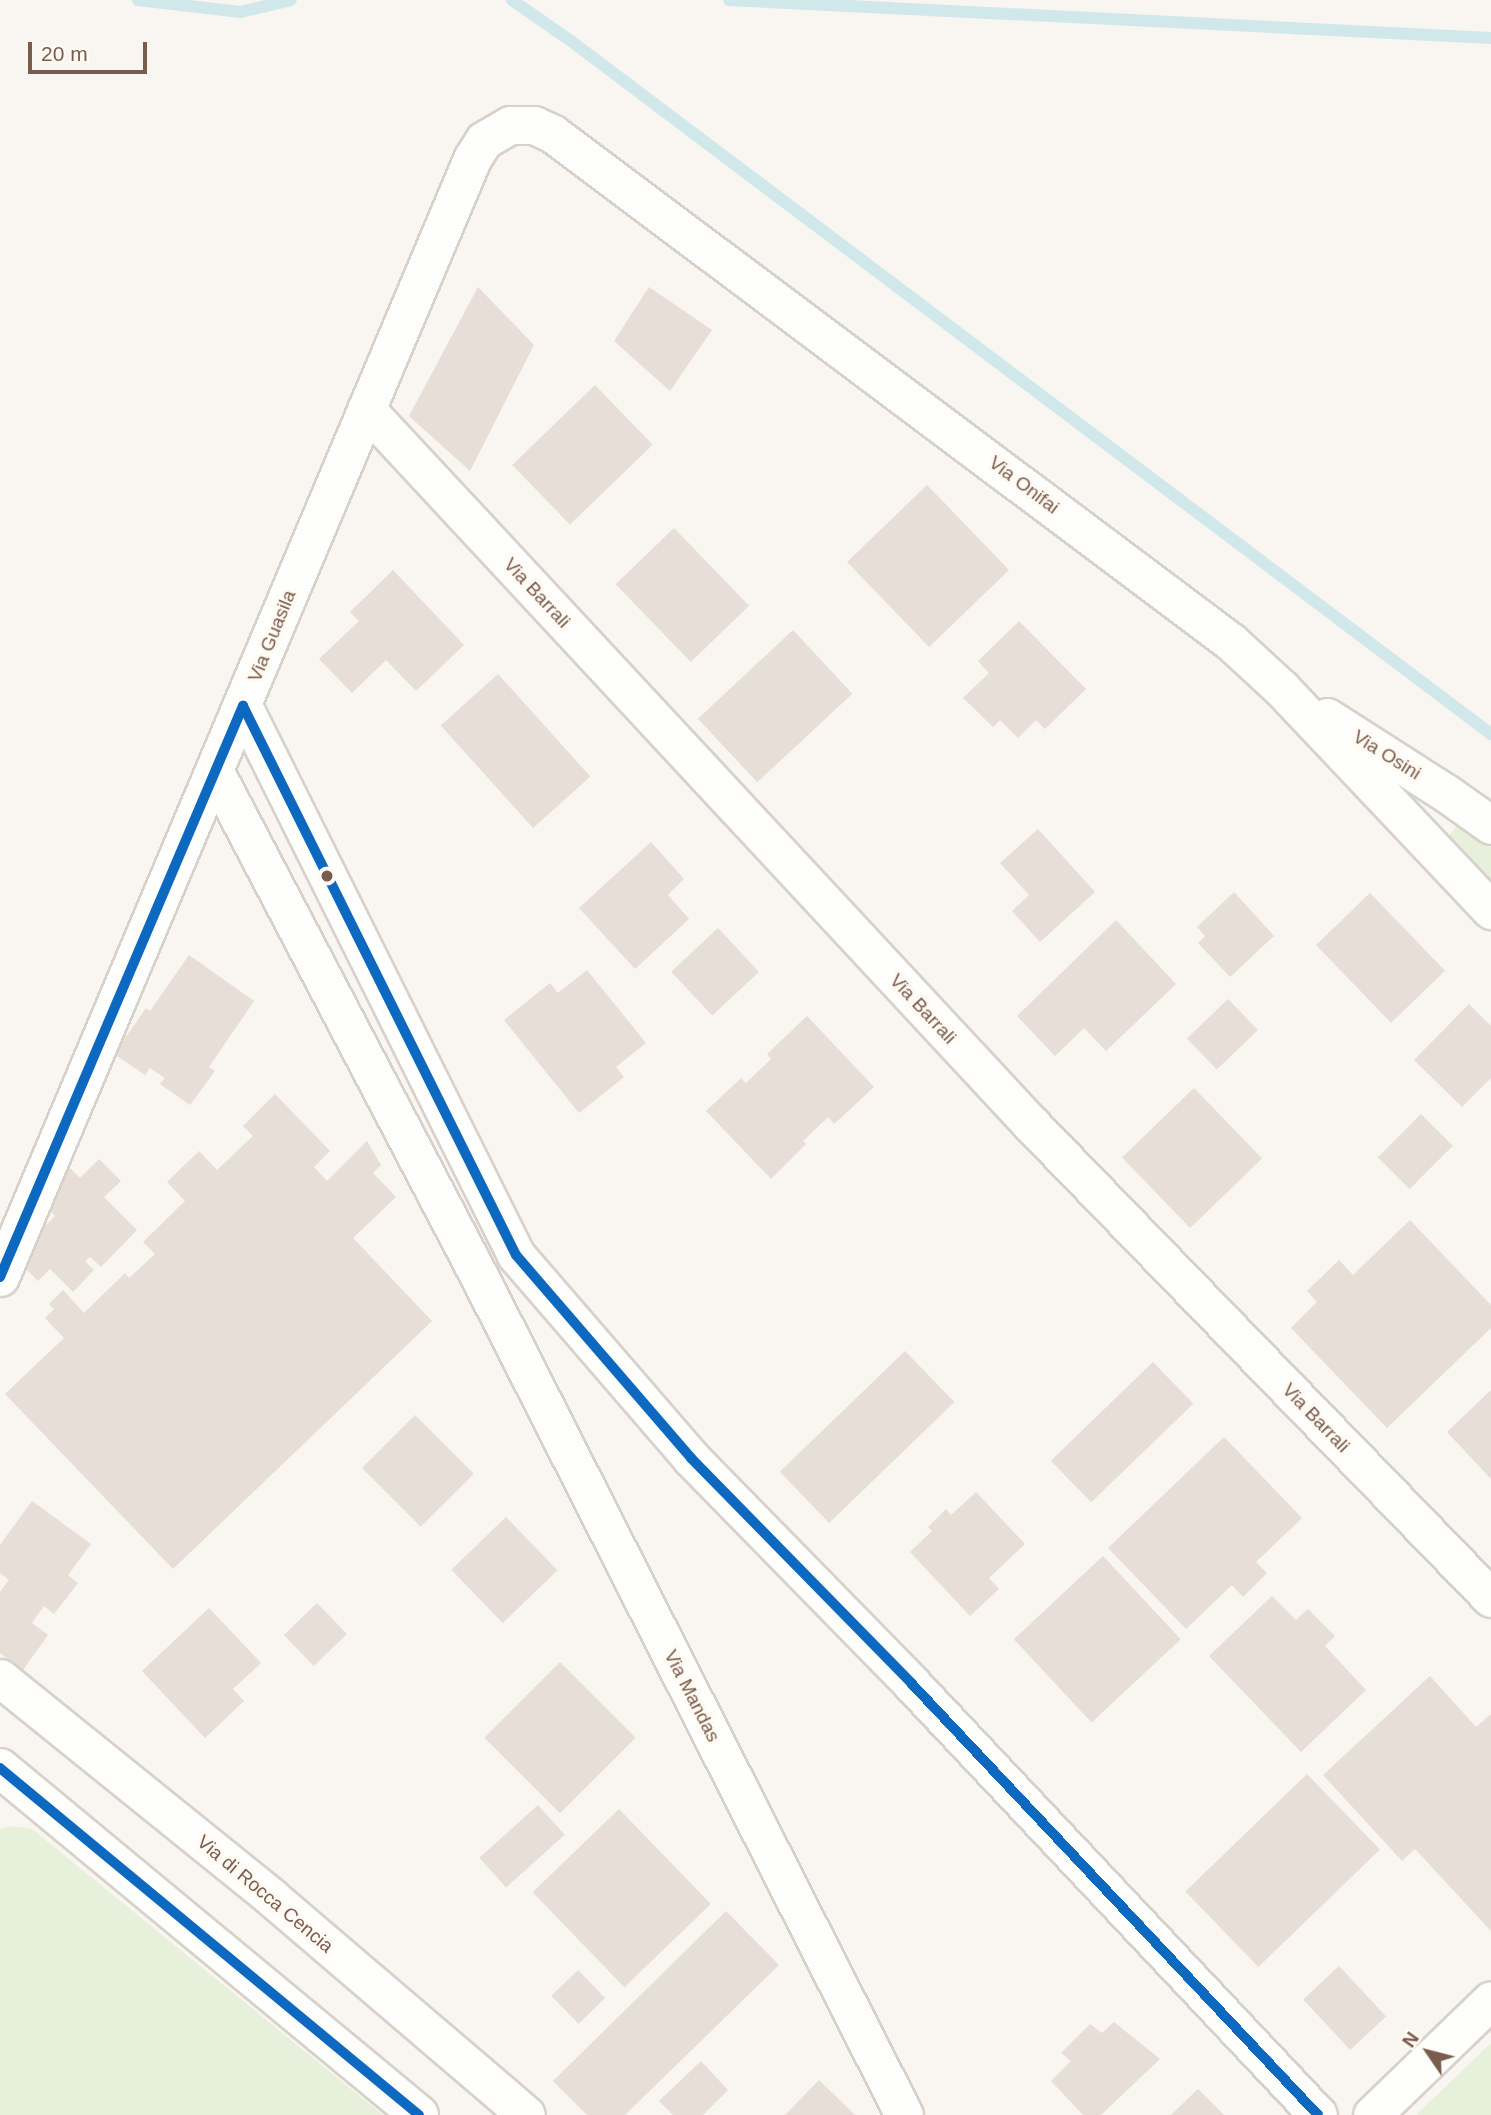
<!DOCTYPE html>
<style>
body{margin:0}
#map{position:relative;width:1491px;height:2115px;overflow:hidden;background:#f9f5f0;font-family:Helvetica,sans-serif}
div>[style]{position:absolute}
[style*='--x']{left:calc(var(--x)*1px);top:calc(var(--y)*1px);width:calc(var(--w)*1px);rotate:calc(var(--a)*1deg)}
.green>*{inset:0;background:#e7f0db}
.stream>*{height:12px;margin:-6px;padding:0 6px;transform-origin:6px;border-radius:6px;background:#d0e8ea}
.building>*{inset:0;background:#e6ded7;transform-origin:0 0}
.roads{filter:drop-shadow(2px 0 #d7d1cb) drop-shadow(-2px 0 #d7d1cb) drop-shadow(0 2px #d7d1cb) drop-shadow(0 -2px #d7d1cb)}
.street>*{height:37px;margin:-18.5px;padding:0 18.5px;transform-origin:18.5px;border-radius:18.5px;background:#fefefd}
.secondary>*{height:38px;margin:-19px;padding:0 19px;transform-origin:19px;border-radius:19px;background:#fefefd}
.bus-1>*{height:10px;margin:-5px;padding:0 5px;transform-origin:5px;border-radius:5px;background:#0c69bf}
.dots>*{width:19px;height:19px;translate:-50% -50%;box-sizing:border-box;border:4px solid #fffaf3;border-radius:50%}
span{translate:-50% -50%;white-space:nowrap;text-align:center;line-height:1.15;-webkit-text-stroke:7px #fffaf3;paint-order:stroke}
.street-label{font-size:19px;color:#7a5c4d}
.north{position:absolute;left:1393px;top:2017px;width:70px;height:70px;-webkit-text-stroke:5px #fffaf3;paint-order:stroke;rotate:305deg;font-size:19px;font-weight:700;line-height:28px;text-align:center;color:#7a5c4d}
.north::after{content:'';display:block;margin:auto;width:24px;height:32px;background:#7a5c4d;clip-path:polygon(50% 0,100% 100%,50% 72%,0 100%)}
.scale{position:absolute;left:28px;top:42px;width:119px;height:32px;box-sizing:border-box;border:4px solid #7a5c4d;border-top:0;padding-left:9px;font-size:21px;line-height:24px;white-space:nowrap;color:#7a5c4d;-webkit-text-stroke:5px #fffaf3;paint-order:stroke}
</style>
<div id="map">
<div class="green">
<div style="clip-path:polygon(1457px 825px,1491px 847px,1491px 892px,1450px 847px,1448px 837px)"></div>
<div style="clip-path:polygon(13px 1826px,32px 1829px,383px 2115px,0 2115px,0 1829px)"></div>
<div style="clip-path:polygon(1491px 2043px,1491px 2115px,1416px 2115px)"></div>
</div>
<div class="stream">
<div style="--x:138;--y:0;--w:103;--a:6.7"></div>
<div style="--x:240;--y:12;--w:52;--a:-13.2"></div>
<div style="--x:512;--y:0;--w:72;--a:34.8"></div>
<div style="--x:571;--y:41;--w:1152;--a:36.99"></div>
<div style="--x:729;--y:0;--w:763;--a:2.85"></div>
</div>
<div class="building">
<div style="clip-path:polygon(478px 287px,534px 345px,470px 471px,409px 416px)"></div>
<div style="clip-path:polygon(649px 287px,712px 330px,670px 391px,614px 341px)"></div>
<div style="left:595px;top:385px;width:83px;height:115px;rotate:46deg"></div>
<div style="left:927px;top:485px;width:118px;height:111px;rotate:46deg"></div>
<div style="left:674px;top:528px;width:108px;height:81px;rotate:46deg"></div>
<div style="clip-path:polygon(393px 570px,464px 645px,416px 691px,386px 660px,352px 693px,319px 659px,359px 621px,350px 612px)"></div>
<div style="clip-path:polygon(1019px 621px,1086px 689px,1045px 729px,1036px 720px,1018px 738px,1000px 720px,993px 727px,963px 698px,989px 673px,978px 661px)"></div>
<div style="left:793px;top:630px;width:87px;height:130px;rotate:47deg"></div>
<div style="left:498px;top:674px;width:138px;height:77px;rotate:48deg"></div>
<div style="clip-path:polygon(1038px 829px,1095px 892px,1040px 942px,1012px 911px,1029px 895px,1000px 863px)"></div>
<div style="clip-path:polygon(651px 842px,684px 879px,668px 895px,689px 919px,635px 969px,579px 908px)"></div>
<div style="clip-path:polygon(1234px 892px,1274px 936px,1230px 977px,1198px 943px,1205px 936px,1197px 927px)"></div>
<div style="left:1370px;top:893px;width:108px;height:75px;rotate:46deg"></div>
<div style="clip-path:polygon(1116px 920px,1176px 984px,1106px 1051px,1084px 1028px,1055px 1056px,1017px 1016px)"></div>
<div style="left:718px;top:928px;width:60px;height:64px;rotate:47deg"></div>
<div style="clip-path:polygon(189px 955px,254px 1001px,209px 1067px,215px 1071px,190px 1105px,160px 1084px,165px 1078px,150px 1068px,145px 1075px,114px 1054px,146px 1008px,150px 1011px)"></div>
<div style="clip-path:polygon(587px 970px,646px 1043px,616px 1067px,624px 1077px,579px 1113px,504px 1020px,550px 983px,558px 993px)"></div>
<div style="left:1228px;top:999px;width:43px;height:57px;rotate:46deg"></div>
<div style="clip-path:polygon(1469px 1004px,1491px 1026px,1491px 1078px,1462px 1107px,1414px 1060px)"></div>
<div style="clip-path:polygon(807px 1016px,874px 1087px,834px 1124px,828px 1117px,803px 1141px,806px 1144px,771px 1179px,706px 1111px,741px 1078px,746px 1083px,771px 1059px,767px 1054px)"></div>
<div style="left:1194px;top:1088px;width:98px;height:100px;rotate:46deg"></div>
<div style="clip-path:polygon(275px 1094px,330px 1151px,314px 1167px,327px 1181px,367px 1141px,381px 1165px,373px 1173px,396px 1197px,353px 1238px,432px 1321px,173px 1569px,5px 1394px,64px 1338px,45px 1318px,54px 1309px,49px 1304px,63px 1290px,84px 1313px,125px 1273px,129px 1278px,155px 1254px,143px 1242px,185px 1201px,167px 1182px,199px 1151px,217px 1170px,253px 1136px,243px 1126px)"></div>
<div style="left:1421px;top:1114px;width:45px;height:61px;rotate:45deg"></div>
<div style="clip-path:polygon(99px 1159px,121px 1181px,104px 1197px,137px 1230px,101px 1267px,90px 1257px,85px 1261px,94px 1270px,73px 1292px,50px 1269px,38px 1281px,23px 1266px,39px 1224px,43px 1228px,55px 1216px,46px 1207px,64px 1162px,80px 1178px)"></div>
<div style="clip-path:polygon(1410px 1220px,1491px 1305px,1491px 1328px,1387px 1428px,1291px 1328px,1317px 1302px,1307px 1291px,1339px 1260px,1353px 1275px)"></div>
<div style="left:905px;top:1351px;width:71px;height:174px;rotate:46deg"></div>
<div style="left:1153px;top:1362px;width:58px;height:142px;rotate:46deg"></div>
<div style="clip-path:polygon(1491px 1390px,1491px 1479px,1447px 1432px)"></div>
<div style="left:415px;top:1415px;width:83px;height:75px;rotate:45deg"></div>
<div style="clip-path:polygon(1224px 1437px,1302px 1518px,1256px 1562px,1267px 1573px,1243px 1597px,1232px 1585px,1186px 1629px,1108px 1548px)"></div>
<div style="clip-path:polygon(976px 1492px,1025px 1544px,989px 1578px,999px 1589px,970px 1616px,910px 1552px,932px 1531px,928px 1527px,946px 1509px,951px 1515px)"></div>
<div style="clip-path:polygon(32px 1501px,91px 1544px,68px 1575px,78px 1583px,54px 1614px,44px 1606px,32px 1623px,48px 1635px,23px 1670px,0 1653px,0 1592px,9px 1580px,0 1573px,0 1545px)"></div>
<div style="left:506px;top:1517px;width:74px;height:76px;rotate:46deg"></div>
<div style="left:1103px;top:1556px;width:114px;height:122px;rotate:47deg"></div>
<div style="clip-path:polygon(1272px 1596px,1296px 1620px,1308px 1609px,1335px 1636px,1325px 1646px,1366px 1690px,1301px 1752px,1209px 1656px)"></div>
<div style="left:317px;top:1603px;width:43px;height:46px;rotate:46deg"></div>
<div style="clip-path:polygon(209px 1608px,261px 1663px,233px 1689px,244px 1701px,205px 1738px,142px 1671px)"></div>
<div style="left:560px;top:1662px;width:107px;height:107px;rotate:45deg"></div>
<div style="clip-path:polygon(1430px 1676px,1476px 1727px,1491px 1714px,1491px 1931px,1415px 1849px,1402px 1861px,1323px 1775px)"></div>
<div style="left:1307px;top:1774px;width:105px;height:169px;rotate:46deg"></div>
<div style="left:538px;top:1805px;width:40px;height:79px;rotate:48deg"></div>
<div style="left:619px;top:1809px;width:132px;height:120px;rotate:46deg"></div>
<div style="clip-path:polygon(726px 1911px,779px 1965px,625px 2115px,587px 2115px,553px 2081px)"></div>
<div style="left:1339px;top:1966px;width:69px;height:49px;rotate:47deg"></div>
<div style="left:578px;top:1970px;width:39px;height:37px;rotate:46deg"></div>
<div style="clip-path:polygon(1114px 2022px,1160px 2059px,1101px 2115px,1083px 2115px,1051px 2081px,1071px 2061px,1061px 2053px,1090px 2024px,1102px 2033px)"></div>
<div style="clip-path:polygon(701px 2061px,728px 2090px,703px 2115px,673px 2115px,659px 2101px)"></div>
<div style="clip-path:polygon(819px 2080px,855px 2115px,785px 2115px)"></div>
<div style="clip-path:polygon(1198px 2089px,1224px 2115px,1171px 2115px)"></div>
</div>
<div class="roads">
<div class="street">
<div style="--x:366;--y:409;--w:975;--a:47.08"></div>
<div style="--x:1030;--y:1123;--w:662;--a:45.86"></div>
<div style="--x:243;--y:706;--w:613;--a:63.56"></div>
<div style="--x:516;--y:1255;--w:268;--a:49.2"></div>
<div style="--x:691;--y:1458;--w:316;--a:45.6"></div>
<div style="--x:912;--y:1684;--w:592;--a:46.71"></div>
<div style="--x:1327;--y:717;--w:141;--a:32.6"></div>
<div style="--x:1446;--y:793;--w:55;--a:35.4"></div>
<div style="--x:215;--y:772;--w:571;--a:62.36"></div>
<div style="--x:480;--y:1278;--w:938;--a:63.13"></div>
<div style="--x:0;--y:1277;--w:1214;--a:-67.11"></div>
<div style="--x:472;--y:159;--w:22;--a:-58"></div>
<div style="--x:484;--y:140;--w:30;--a:-30"></div>
<div style="--x:510;--y:125;--w:24;--a:0"></div>
<div style="--x:534;--y:125;--w:21;--a:25"></div>
<div style="--x:553;--y:134;--w:847;--a:36.84"></div>
<div style="--x:1231;--y:642;--w:68;--a:42.6"></div>
<div style="--x:1281;--y:688;--w:306;--a:46.6"></div>
<div style="--x:0;--y:1678;--w:348;--a:38.9"></div>
<div style="--x:271;--y:1897;--w:335;--a:40.5"></div>
<div style="--x:1372;--y:2115;--w:165;--a:-44"></div>
</div>
<div class="secondary">
<div style="--x:0;--y:1768;--w:544;--a:39.63"></div>
</div>
</div>
<div class="bus-1">
<div style="--x:243;--y:706;--w:613;--a:63.56"></div>
<div style="--x:516;--y:1255;--w:268;--a:49.2"></div>
<div style="--x:691;--y:1458;--w:316;--a:45.6"></div>
<div style="--x:912;--y:1684;--w:592;--a:46.71"></div>
<div style="--x:0;--y:1277;--w:621;--a:-66.95"></div>
<div style="--x:0;--y:1768;--w:544;--a:39.63"></div>
</div>
<div class="dots">
<div style="left:327px;top:876px;background:#7a5c4d"></div>
</div>
<div class="street-label">
<span style="left:1024px;top:485px;rotate:37deg">Via Onifai</span>
<span style="left:537px;top:593px;rotate:47deg">Via Barrali</span>
<span style="left:272px;top:636px;rotate:-68deg">Via Guasila</span>
<span style="left:1387px;top:755px;rotate:32deg">Via Osini</span>
<span style="left:923px;top:1009px;rotate:47deg">Via Barrali</span>
<span style="left:1316px;top:1418px;rotate:46deg">Via Barrali</span>
<span style="left:692px;top:1696px;rotate:63deg">Via Mandas</span>
<span style="left:265px;top:1894px;rotate:40deg">Via di Rocca Cencia</span>
</div>
<div class="north">N</div>
<div class="scale">20 m</div>
</div>
